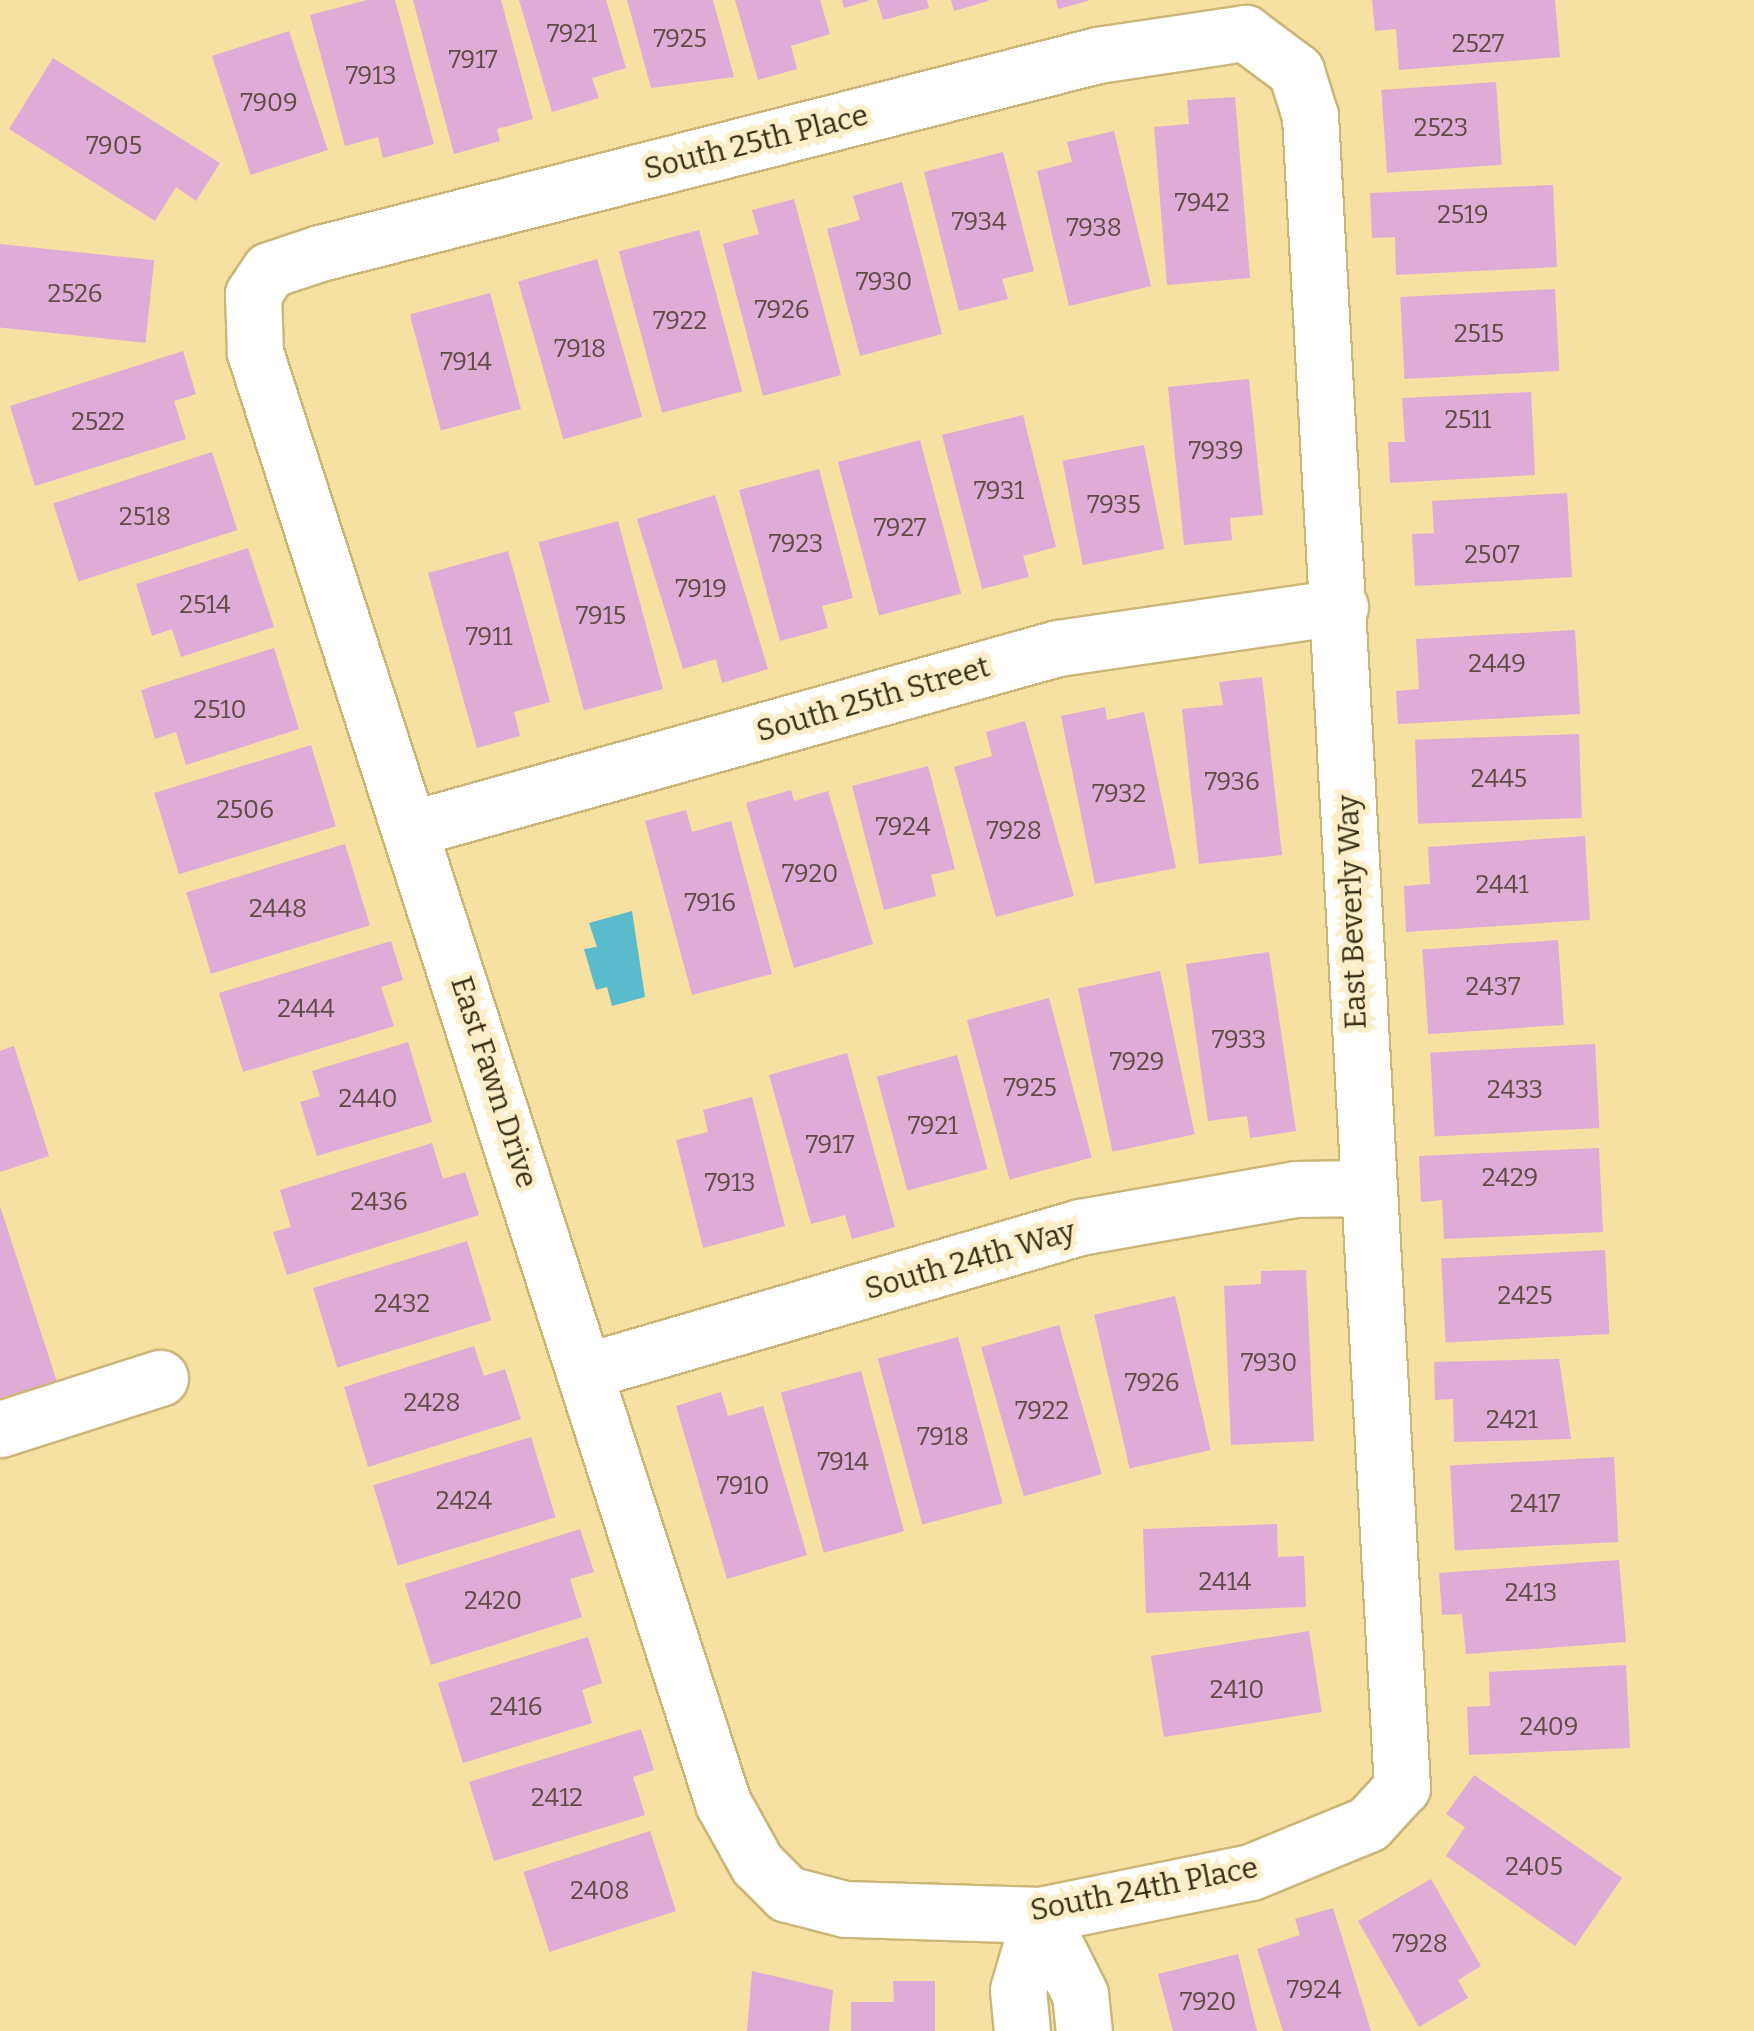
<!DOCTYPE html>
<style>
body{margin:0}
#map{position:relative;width:1754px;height:2031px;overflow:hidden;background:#f6e0a2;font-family:Bitter,serif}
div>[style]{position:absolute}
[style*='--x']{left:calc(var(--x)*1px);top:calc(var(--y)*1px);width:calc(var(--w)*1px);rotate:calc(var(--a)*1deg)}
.water>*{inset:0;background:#5abbcd}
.building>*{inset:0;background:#dfabd7;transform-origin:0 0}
.roads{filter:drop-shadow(2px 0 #cbb678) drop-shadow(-2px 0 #cbb678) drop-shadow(0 2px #cbb678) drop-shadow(0 -2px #cbb678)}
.minor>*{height:55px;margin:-27.5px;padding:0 27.5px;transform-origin:27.5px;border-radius:27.5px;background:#fff}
span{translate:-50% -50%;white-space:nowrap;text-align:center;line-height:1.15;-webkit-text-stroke:10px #fbeec9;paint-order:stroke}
.number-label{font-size:25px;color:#604c45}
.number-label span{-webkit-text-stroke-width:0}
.street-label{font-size:30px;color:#362d14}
</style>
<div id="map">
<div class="water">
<div style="clip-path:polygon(632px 911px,645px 997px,612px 1006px,607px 987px,596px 990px,584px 949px,597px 947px,589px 923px)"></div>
</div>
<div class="building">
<div style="clip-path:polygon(367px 0,395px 0,434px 144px,383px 158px,378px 137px,345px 146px,310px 15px)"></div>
<div style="clip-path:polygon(413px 0,501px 0,533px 119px,497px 129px,500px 141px,454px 154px)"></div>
<div style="clip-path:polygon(519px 0,606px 0,626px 68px,592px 78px,599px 98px,552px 112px)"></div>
<div style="clip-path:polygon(627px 0,713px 0,734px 77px,651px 88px)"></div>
<div style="clip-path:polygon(735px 0,820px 0,830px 34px,791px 46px,797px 69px,758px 80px)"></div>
<div style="clip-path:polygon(842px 0,868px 0,868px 1px,844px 8px)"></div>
<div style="clip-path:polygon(877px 0,927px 0,929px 8px,883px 20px)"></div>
<div style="clip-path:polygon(951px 0,988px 0,988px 1px,954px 11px)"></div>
<div style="clip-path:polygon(1056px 0,1088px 0,1088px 1px,1058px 9px)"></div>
<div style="clip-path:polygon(1372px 0,1555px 0,1560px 57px,1399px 70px,1396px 29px,1375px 31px)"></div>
<div style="left:289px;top:31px;width:125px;height:81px;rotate:72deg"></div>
<div style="clip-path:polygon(53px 58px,220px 163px,196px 201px,176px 187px,155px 221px,9px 129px)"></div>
<div style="left:1496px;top:82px;width:83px;height:115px;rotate:86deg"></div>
<div style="clip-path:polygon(1235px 97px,1250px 278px,1167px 285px,1154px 127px,1189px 124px,1187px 100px)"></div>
<div style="clip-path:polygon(1114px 131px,1151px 286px,1069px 306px,1037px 171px,1072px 162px,1067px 142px)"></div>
<div style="clip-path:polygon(1003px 152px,1034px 271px,1002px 279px,1008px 299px,959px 311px,924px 172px)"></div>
<div style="clip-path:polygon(902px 182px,942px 334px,860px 356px,827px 229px,860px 220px,853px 196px)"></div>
<div style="clip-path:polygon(1553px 185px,1557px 267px,1396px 275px,1395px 237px,1372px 238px,1370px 193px)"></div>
<div style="clip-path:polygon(794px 199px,841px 375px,763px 396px,723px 244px,759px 234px,752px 210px)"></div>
<div style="left:699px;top:230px;width:167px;height:83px;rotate:75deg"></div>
<div style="left:0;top:244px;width:155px;height:83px;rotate:6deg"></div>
<div style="left:597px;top:259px;width:164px;height:82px;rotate:74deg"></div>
<div style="left:1555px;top:289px;width:82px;height:155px;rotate:87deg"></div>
<div style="left:490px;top:293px;width:120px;height:83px;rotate:75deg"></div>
<div style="clip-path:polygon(183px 351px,196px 394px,174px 401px,186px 439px,35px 486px,10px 406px)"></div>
<div style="clip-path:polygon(1249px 379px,1263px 515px,1230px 518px,1232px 540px,1184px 545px,1168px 387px)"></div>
<div style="clip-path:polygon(1531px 392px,1535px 475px,1390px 483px,1388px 442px,1405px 442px,1402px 398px)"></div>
<div style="clip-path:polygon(1023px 415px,1056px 547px,1023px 556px,1029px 577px,982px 589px,942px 435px)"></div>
<div style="left:920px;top:440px;width:159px;height:85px;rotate:75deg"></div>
<div style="left:1144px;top:445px;width:106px;height:83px;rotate:79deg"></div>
<div style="left:212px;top:452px;width:82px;height:167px;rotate:72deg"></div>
<div style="clip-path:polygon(819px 469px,853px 598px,822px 606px,828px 628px,780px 641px,739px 490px)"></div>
<div style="clip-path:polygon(1567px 493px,1572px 577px,1415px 586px,1412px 534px,1434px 533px,1432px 501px)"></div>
<div style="clip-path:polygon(715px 495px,768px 669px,722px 683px,716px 659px,683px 669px,637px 519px)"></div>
<div style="left:618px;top:521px;width:174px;height:82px;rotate:75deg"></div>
<div style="clip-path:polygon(248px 548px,274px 627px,181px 657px,172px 629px,152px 636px,136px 584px)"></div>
<div style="clip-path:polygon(508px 551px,550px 702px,514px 712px,520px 736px,477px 748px,428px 573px)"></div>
<div style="clip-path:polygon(1575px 630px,1580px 714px,1398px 724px,1396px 691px,1419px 689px,1416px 639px)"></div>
<div style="clip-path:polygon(274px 648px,299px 729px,186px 765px,176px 732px,155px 739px,141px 690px)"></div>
<div style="clip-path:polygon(1262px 677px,1282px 855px,1199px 864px,1182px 709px,1223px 705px,1219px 682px)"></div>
<div style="clip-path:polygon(1105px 707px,1107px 720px,1144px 712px,1176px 868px,1095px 884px,1061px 716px)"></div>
<div style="clip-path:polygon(1025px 721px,1074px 896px,996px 917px,954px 767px,992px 756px,986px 732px)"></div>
<div style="left:1579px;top:734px;width:84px;height:164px;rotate:88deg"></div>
<div style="left:311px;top:745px;width:85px;height:164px;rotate:73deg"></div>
<div style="clip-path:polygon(928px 766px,955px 869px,931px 875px,936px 896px,884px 910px,852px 786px)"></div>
<div style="clip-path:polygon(791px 790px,794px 801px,828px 791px,873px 944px,794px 968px,746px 803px)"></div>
<div style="clip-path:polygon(686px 810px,692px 832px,731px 821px,772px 974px,692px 995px,645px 821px)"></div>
<div style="clip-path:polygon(1585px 836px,1590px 920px,1406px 932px,1404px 886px,1430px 884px,1428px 847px)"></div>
<div style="left:345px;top:844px;width:85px;height:166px;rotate:73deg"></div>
<div style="left:1558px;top:940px;width:85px;height:136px;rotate:86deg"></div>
<div style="clip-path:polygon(391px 941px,403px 980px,381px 987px,394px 1026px,243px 1072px,219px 993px)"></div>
<div style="clip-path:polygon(1269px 952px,1296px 1131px,1250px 1138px,1247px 1116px,1208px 1121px,1186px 964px)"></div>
<div style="left:1160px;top:971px;width:167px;height:84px;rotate:78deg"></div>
<div style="left:1049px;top:998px;width:165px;height:85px;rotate:75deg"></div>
<div style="clip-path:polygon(408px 1042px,432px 1122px,317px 1156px,300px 1102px,320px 1096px,312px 1071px)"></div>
<div style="left:1595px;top:1044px;width:84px;height:165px;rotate:87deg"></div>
<div style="clip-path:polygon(14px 1046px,49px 1156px,0 1172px,0 1051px)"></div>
<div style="clip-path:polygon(847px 1053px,895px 1227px,852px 1239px,845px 1215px,811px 1224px,769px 1075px)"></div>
<div style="left:957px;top:1055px;width:118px;height:83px;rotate:75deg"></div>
<div style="clip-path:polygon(752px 1097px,785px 1226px,703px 1248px,676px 1140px,708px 1132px,703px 1110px)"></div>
<div style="clip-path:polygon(432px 1143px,443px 1179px,465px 1172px,479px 1215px,287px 1275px,273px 1232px,291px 1227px,280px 1190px)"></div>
<div style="clip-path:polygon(1599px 1148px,1603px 1232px,1444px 1239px,1442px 1200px,1421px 1202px,1419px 1156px)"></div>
<div style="clip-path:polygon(0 1206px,58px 1385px,0 1403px)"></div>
<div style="left:467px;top:1241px;width:83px;height:161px;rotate:73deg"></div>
<div style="left:1605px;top:1250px;width:84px;height:164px;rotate:87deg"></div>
<div style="clip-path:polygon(1306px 1270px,1314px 1441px,1231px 1445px,1224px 1286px,1261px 1284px,1261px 1271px)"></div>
<div style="left:1175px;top:1296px;width:158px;height:83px;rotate:77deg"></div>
<div style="left:1059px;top:1325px;width:155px;height:81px;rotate:74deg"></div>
<div style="left:958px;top:1337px;width:172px;height:83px;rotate:75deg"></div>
<div style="clip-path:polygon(474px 1346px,484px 1376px,505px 1369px,521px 1419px,368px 1467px,344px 1387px)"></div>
<div style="clip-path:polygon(1559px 1359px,1571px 1439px,1454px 1442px,1453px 1399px,1435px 1400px,1434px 1362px)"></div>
<div style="left:861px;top:1371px;width:166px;height:83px;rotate:75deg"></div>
<div style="clip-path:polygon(721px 1392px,728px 1416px,763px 1406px,807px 1555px,727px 1579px,676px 1406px)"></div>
<div style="left:531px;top:1437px;width:84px;height:165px;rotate:73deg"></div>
<div style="left:1614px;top:1457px;width:85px;height:164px;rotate:87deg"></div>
<div style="clip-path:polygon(1277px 1524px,1278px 1557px,1304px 1556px,1306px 1607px,1146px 1613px,1143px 1529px)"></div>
<div style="clip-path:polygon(580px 1529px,594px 1572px,570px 1579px,582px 1617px,431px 1665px,405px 1584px)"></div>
<div style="clip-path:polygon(1619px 1560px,1626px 1642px,1466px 1654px,1462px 1614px,1442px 1615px,1439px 1573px)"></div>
<div style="left:1309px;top:1631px;width:82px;height:160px;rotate:81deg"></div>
<div style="clip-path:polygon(588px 1637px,602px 1683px,582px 1690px,592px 1723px,463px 1763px,438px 1683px)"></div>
<div style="clip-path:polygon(1626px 1665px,1630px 1748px,1469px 1755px,1467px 1707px,1490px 1706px,1489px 1672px)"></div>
<div style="clip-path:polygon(641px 1729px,654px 1770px,633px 1777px,645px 1815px,494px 1861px,469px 1782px)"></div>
<div style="clip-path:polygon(1474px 1775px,1622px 1878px,1575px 1946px,1446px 1856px,1465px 1827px,1446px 1814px)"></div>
<div style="left:650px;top:1831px;width:84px;height:133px;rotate:72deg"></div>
<div style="clip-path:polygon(1431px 1879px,1481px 1966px,1458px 1980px,1468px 1998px,1419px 2027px,1358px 1921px)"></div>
<div style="clip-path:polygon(1333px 1908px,1371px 2031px,1283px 2031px,1257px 1949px,1300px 1935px,1295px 1919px)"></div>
<div style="clip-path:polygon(1238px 1954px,1257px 2031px,1173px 2031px,1158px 1974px)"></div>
<div style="clip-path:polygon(752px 1971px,833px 1990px,829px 2031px,747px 2031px)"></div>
<div style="clip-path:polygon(893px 1981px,935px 1981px,935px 2031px,851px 2031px,851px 2002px,894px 2002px)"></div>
</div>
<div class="roads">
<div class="minor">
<div style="--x:1245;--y:33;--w:64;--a:36.7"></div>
<div style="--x:1296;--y:71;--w:47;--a:72.7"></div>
<div style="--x:1310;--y:116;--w:1674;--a:86.85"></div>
<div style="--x:1402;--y:1787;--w:50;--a:132.6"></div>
<div style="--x:1368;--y:1824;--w:126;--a:157.7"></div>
<div style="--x:1251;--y:1872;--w:215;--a:168.5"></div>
<div style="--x:1040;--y:1915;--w:195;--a:-178.2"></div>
<div style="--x:845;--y:1909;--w:60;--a:-165.5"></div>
<div style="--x:787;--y:1894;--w:42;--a:-135"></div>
<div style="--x:757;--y:1864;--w:70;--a:-119.1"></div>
<div style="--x:723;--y:1803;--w:1525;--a:-107.88"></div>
<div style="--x:255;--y:352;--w:58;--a:-92"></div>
<div style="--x:253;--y:294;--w:29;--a:-56"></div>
<div style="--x:269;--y:270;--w:54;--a:-18.4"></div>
<div style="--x:320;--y:253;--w:803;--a:-14.28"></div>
<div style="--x:1098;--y:55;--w:149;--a:-8.5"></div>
<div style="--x:414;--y:828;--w:669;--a:-15.62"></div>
<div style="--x:1058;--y:648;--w:285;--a:-8.3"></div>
<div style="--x:586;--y:1371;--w:515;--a:-16.25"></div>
<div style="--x:1080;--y:1227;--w:219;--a:-10"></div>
<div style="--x:1296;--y:1189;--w:67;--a:-0.9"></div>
<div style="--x:0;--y:1429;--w:168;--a:-17.7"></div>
<div style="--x:1040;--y:1915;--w:89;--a:63.1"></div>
<div style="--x:1080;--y:1994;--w:37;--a:84"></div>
<div style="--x:1022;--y:2031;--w:41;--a:-95.6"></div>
<div style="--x:1018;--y:1990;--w:78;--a:-73.7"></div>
</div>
</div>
<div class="number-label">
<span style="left:572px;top:34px">7921</span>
<span style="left:680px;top:39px">7925</span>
<span style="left:1478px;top:44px">2527</span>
<span style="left:473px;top:60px">7917</span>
<span style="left:371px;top:76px">7913</span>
<span style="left:269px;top:103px">7909</span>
<span style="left:1441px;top:128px">2523</span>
<span style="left:114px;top:146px">7905</span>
<span style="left:1202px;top:203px">7942</span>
<span style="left:1463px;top:215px">2519</span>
<span style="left:979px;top:222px">7934</span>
<span style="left:1094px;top:228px">7938</span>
<span style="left:884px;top:282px">7930</span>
<span style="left:75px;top:294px">2526</span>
<span style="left:782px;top:310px">7926</span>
<span style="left:680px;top:321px">7922</span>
<span style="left:1479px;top:334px">2515</span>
<span style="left:580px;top:349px">7918</span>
<span style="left:466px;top:362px">7914</span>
<span style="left:1468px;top:420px">2511</span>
<span style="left:98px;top:422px">2522</span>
<span style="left:1216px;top:451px">7939</span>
<span style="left:999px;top:491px">7931</span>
<span style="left:1114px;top:505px">7935</span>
<span style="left:145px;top:517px">2518</span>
<span style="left:900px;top:528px">7927</span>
<span style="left:796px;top:544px">7923</span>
<span style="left:1492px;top:555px">2507</span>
<span style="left:701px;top:589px">7919</span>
<span style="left:205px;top:605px">2514</span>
<span style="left:601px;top:616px">7915</span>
<span style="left:489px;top:637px">7911</span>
<span style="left:1497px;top:664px">2449</span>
<span style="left:220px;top:710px">2510</span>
<span style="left:1499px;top:779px">2445</span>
<span style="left:1232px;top:782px">7936</span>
<span style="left:1119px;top:794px">7932</span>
<span style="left:245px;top:810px">2506</span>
<span style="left:903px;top:827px">7924</span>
<span style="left:1014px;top:831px">7928</span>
<span style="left:810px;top:874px">7920</span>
<span style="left:1502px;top:885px">2441</span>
<span style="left:710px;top:903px">7916</span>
<span style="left:278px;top:909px">2448</span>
<span style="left:1493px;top:987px">2437</span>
<span style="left:306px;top:1009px">2444</span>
<span style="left:1239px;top:1040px">7933</span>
<span style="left:1137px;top:1062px">7929</span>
<span style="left:1030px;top:1088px">7925</span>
<span style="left:1515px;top:1090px">2433</span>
<span style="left:368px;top:1099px">2440</span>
<span style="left:933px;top:1126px">7921</span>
<span style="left:830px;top:1145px">7917</span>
<span style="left:1510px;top:1178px">2429</span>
<span style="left:730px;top:1183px">7913</span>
<span style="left:379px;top:1202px">2436</span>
<span style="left:1525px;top:1296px">2425</span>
<span style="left:402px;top:1304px">2432</span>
<span style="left:1269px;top:1363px">7930</span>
<span style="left:1152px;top:1383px">7926</span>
<span style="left:432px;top:1403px">2428</span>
<span style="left:1042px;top:1411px">7922</span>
<span style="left:1512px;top:1420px">2421</span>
<span style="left:943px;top:1437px">7918</span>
<span style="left:843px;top:1462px">7914</span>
<span style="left:743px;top:1486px">7910</span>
<span style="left:464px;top:1501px">2424</span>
<span style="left:1535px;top:1504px">2417</span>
<span style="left:1225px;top:1582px">2414</span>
<span style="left:1531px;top:1593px">2413</span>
<span style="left:493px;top:1601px">2420</span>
<span style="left:1237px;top:1690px">2410</span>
<span style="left:516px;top:1707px">2416</span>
<span style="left:1549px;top:1727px">2409</span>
<span style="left:557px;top:1798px">2412</span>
<span style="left:1534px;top:1867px">2405</span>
<span style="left:600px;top:1891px">2408</span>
<span style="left:1420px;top:1944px">7928</span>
<span style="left:1314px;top:1990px">7924</span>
<span style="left:1208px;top:2002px">7920</span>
</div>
<div class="street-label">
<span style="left:756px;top:142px;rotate:-14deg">South 25th Place</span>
<span style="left:873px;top:699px;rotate:-16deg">South 25th Street</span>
<span style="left:1352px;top:912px;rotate:-92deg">East Beverly Way</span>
<span style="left:494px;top:1082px;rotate:72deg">East Fawn Drive</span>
<span style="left:970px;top:1260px;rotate:-16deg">South 24th Way</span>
<span style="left:1144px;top:1889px;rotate:-11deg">South 24th Place</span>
</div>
</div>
